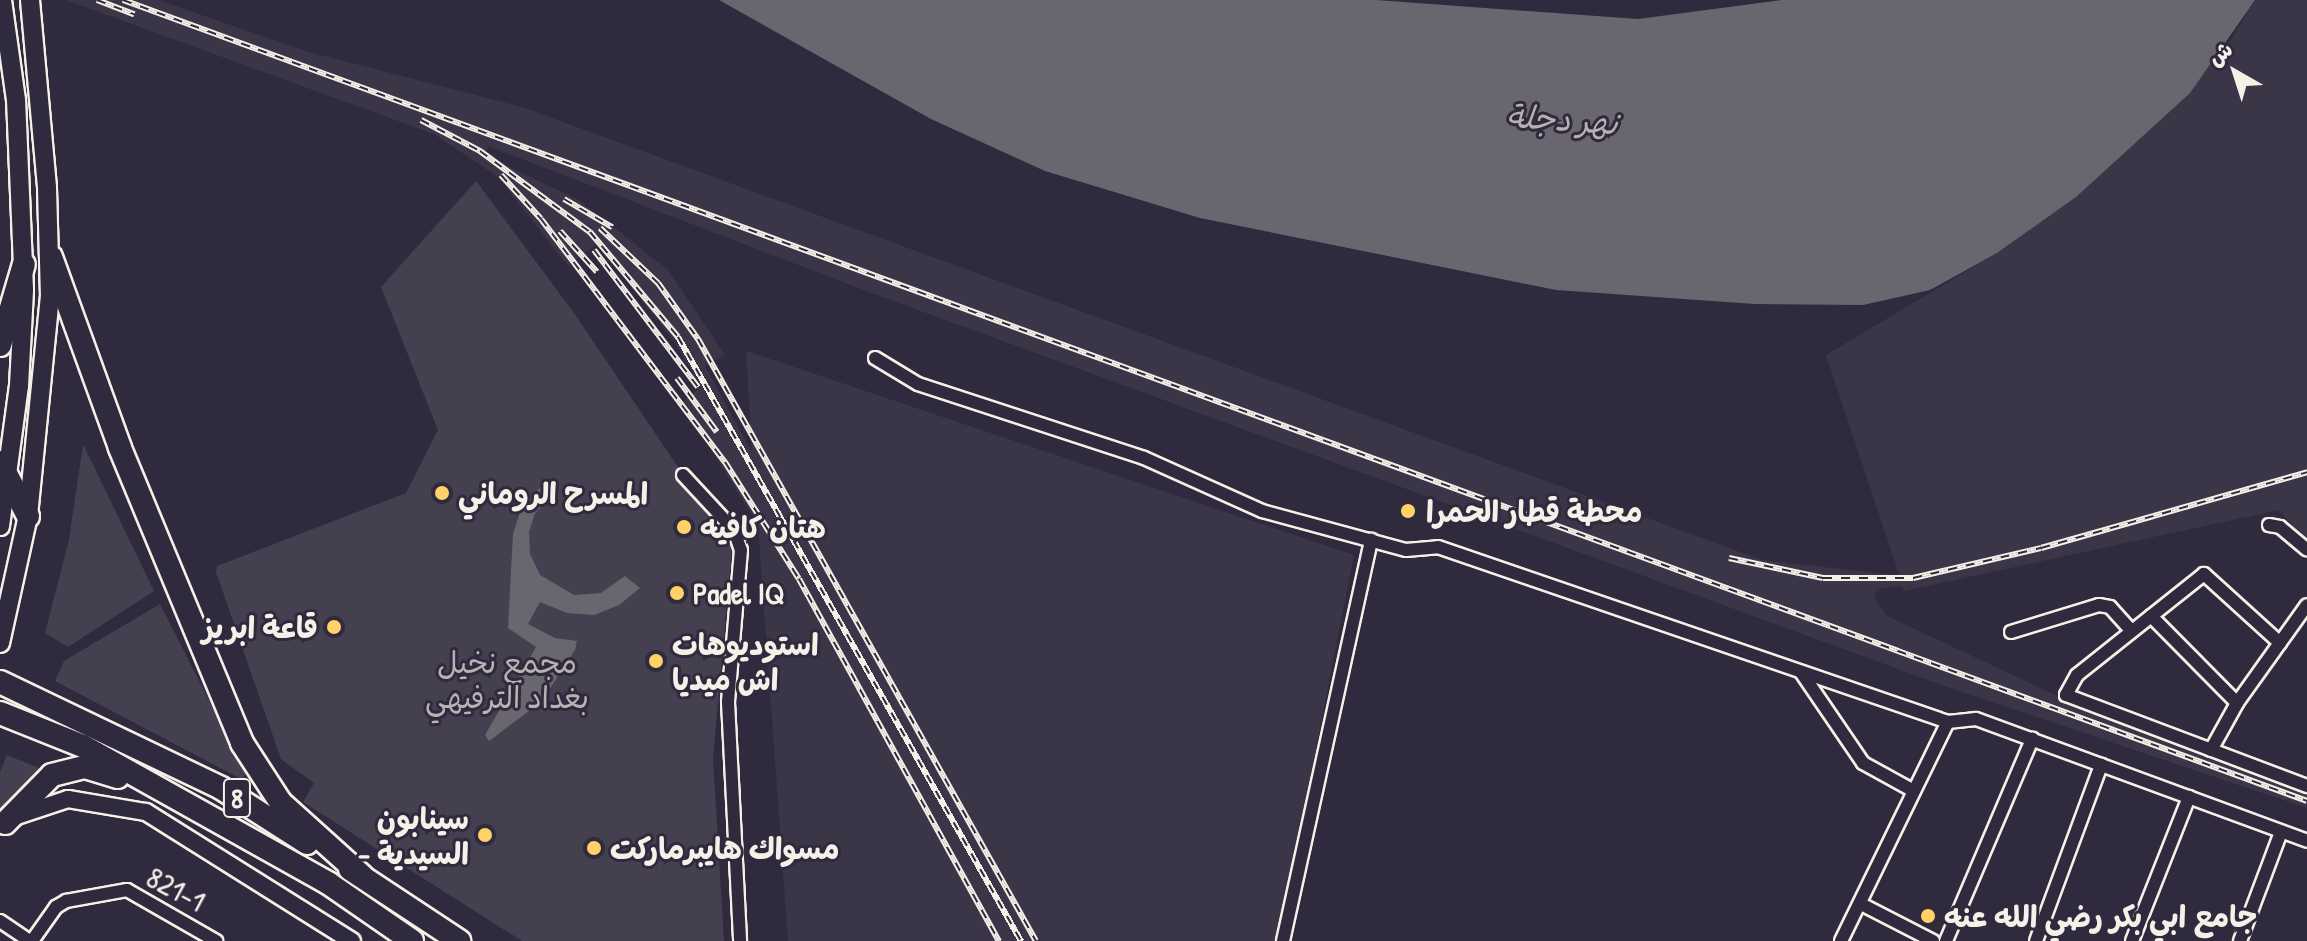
<!DOCTYPE html>
<meta charset="utf-8">
<style>
body{margin:0}
#map{position:relative;width:2307px;height:941px;overflow:hidden;background:#2f2a3d;font-family:"Patrick Hand","Playpen Sans Arabic",sans-serif}
div>[style]{position:absolute}
[style*='--x']{left:calc(var(--x)*1px);top:calc(var(--y)*1px);width:calc(var(--w)*1px);rotate:calc(var(--a)*1deg)}
.built>*{inset:0;background:#3b3647}
.green>*{inset:0;background:#454050}
.water>*{inset:0;background:#6a6670}
.roads{filter:drop-shadow(2px 0 #f4f1e8) drop-shadow(-2px 0 #f4f1e8) drop-shadow(0 2px #f4f1e8) drop-shadow(0 -2px #f4f1e8)}
.street>*{height:12px;margin:-6px;padding:0 6px;transform-origin:6px;border-radius:6px;background:#2f2a3d}
.secondary>*{height:16px;margin:-8px;padding:0 8px;transform-origin:8px;border-radius:8px;background:#2f2a3d}
.primary>*{height:18px;margin:-9px;padding:0 9px;transform-origin:9px;border-radius:9px;background:#2f2a3d}
.highway>*{height:22px;margin:-11px;padding:0 11px;transform-origin:11px;border-radius:11px;background:#2f2a3d}
.rail>*{height:6px;margin-top:-3px;transform-origin:0;background:repeating-linear-gradient(90deg,#2f2a3d 0 9px,#f4f1e8 0 18px);box-sizing:border-box;border-block:2px solid #f4f1e8}
.dots>*{width:22px;height:22px;translate:-50% -50%;box-sizing:border-box;border:4px solid #2f2a3d;border-radius:50%}
span{translate:-50% -50%;white-space:nowrap;text-align:center;line-height:1.15;-webkit-text-stroke:6px #2f2a3d;paint-order:stroke}
.shield-label span{padding:2px 6px;background:#2f2a3d;border:2px solid;border-radius:6px;-webkit-text-stroke-width:0}
.shield-label{font-size:28px;color:#f4f1e8;font-weight:700}
.poi-label{font-size:30px;color:#f4f1e8;font-weight:700}
.left{translate:0 -50%;text-align:left}
.right{translate:-100% -50%;text-align:right}
.park-label{font-size:30px;color:#b7b3b3}
.street-label{font-size:30px;color:#f4f1e8}
.water-label{font-size:32px;color:#b6b2b2;font-style:italic}
.north{position:absolute;left:2195px;top:32px;width:80px;height:80px;-webkit-text-stroke:6px #2f2a3d;paint-order:stroke;rotate:321deg;font-size:22px;font-weight:700;line-height:32px;text-align:center;color:#f4f1e8}
.north::after{content:'';display:block;margin:auto;width:28px;height:36px;background:#f4f1e8;clip-path:polygon(50% 0,100% 100%,50% 72%,0 100%)}
</style>
<div id="map">
<div class="built">
<div style="clip-path:polygon(66px 0,158px 0,309px 52px,522px 107px,1762px 560px,1893px 575px,1899px 574px,1826px 355px,1997px 253px,2076px 197px,2231px 40px,2255px 0,2307px 0,2307px 542px,2279px 510px,1904px 591px,1902px 586px,1877px 589px,1874px 598px,1887px 616px,2053px 694px,2307px 787px,2307px 808px,1947px 687px,869px 292px,488px 146px,486px 151px,507px 166px,579px 200px,668px 270px,725px 355px,705px 366px,752px 452px,746px 351px,1354px 555px,1278px 941px,788px 941px,758px 525px,682px 402px,701px 387px,672px 338px,597px 244px,568px 266px,498px 177px,434px 134px)"></div>
</div>
<div class="green">
<div style="clip-path:polygon(476px 181px,574px 313px,732px 547px,713px 758px,724px 941px,522px 941px,303px 802px,314px 783px,281px 759px,216px 572px,217px 566px,406px 493px,438px 430px,381px 287px)"></div>
<div style="clip-path:polygon(83px 444px,154px 591px,68px 647px,45px 633px,69px 540px)"></div>
<div style="clip-path:polygon(160px 604px,246px 773px,243px 780px,55px 681px,64px 661px)"></div>
<div style="clip-path:polygon(7px 755px,51px 773px,0 825px,0 772px)"></div>
</div>
<div class="water">
<div style="clip-path:polygon(719px 0,1376px 0,1638px 19px,1781px 0,2255px 0,2190px 93px,2076px 197px,1997px 253px,1930px 290px,1863px 305px,1755px 304px,1556px 290px,1200px 218px,1045px 171px,931px 119px)"></div>
<div style="clip-path:polygon(548px 480px,555px 493px,535px 513px,529px 532px,530px 554px,540px 575px,574px 595px,601px 593px,625px 576px,640px 588px,619px 605px,594px 615px,567px 613px,540px 602px,528px 624px,555px 638px,577px 641px,575px 650px,541px 702px,489px 741px,485px 735px,536px 647px,508px 628px,513px 534px,522px 506px)"></div>
</div>
<div class="roads">
<div class="street">
<div style="--x:875;--y:358;--w:50;--a:31.2"></div>
<div style="--x:918;--y:384;--w:238;--a:18.1"></div>
<div style="--x:1144;--y:458;--w:129;--a:24.2"></div>
<div style="--x:1262;--y:511;--w:149;--a:15.2"></div>
<div style="--x:1406;--y:550;--w:32;--a:-5"></div>
<div style="--x:1438;--y:547;--w:539;--a:18.94"></div>
<div style="--x:1948;--y:722;--w:28;--a:-6"></div>
<div style="--x:1976;--y:719;--w:353;--a:20.2"></div>
<div style="--x:683;--y:475;--w:75;--a:47.2"></div>
<div style="--x:734;--y:530;--w:21;--a:71"></div>
<div style="--x:741;--y:550;--w:153;--a:94.9"></div>
<div style="--x:728;--y:702;--w:239;--a:87.1"></div>
<div style="--x:2269;--y:525;--w:11;--a:10"></div>
<div style="--x:2280;--y:527;--w:35;--a:40"></div>
<div style="--x:2151;--y:616;--w:122;--a:45.3"></div>
<div style="--x:2011;--y:632;--w:92;--a:-17.1"></div>
<div style="--x:2099;--y:605;--w:11;--a:10"></div>
<div style="--x:2110;--y:607;--w:31;--a:48"></div>
<div style="--x:2280;--y:643;--w:103;--a:-137.8"></div>
<div style="--x:2204;--y:574;--w:162;--a:141.5"></div>
<div style="--x:2077;--y:675;--w:23;--a:119"></div>
<div style="--x:2066;--y:695;--w:258;--a:20.7"></div>
<div style="--x:1801;--y:672;--w:110;--a:55.7"></div>
<div style="--x:1863;--y:763;--w:58;--a:28.8"></div>
<div style="--x:2211;--y:750;--w:54;--a:-61"></div>
<div style="--x:2237;--y:703;--w:120;--a:-54.5"></div>
<div style="--x:1861;--y:904;--w:81;--a:27.2"></div>
<div style="--x:0;--y:921;--w:36;--a:34"></div>
<div style="--x:32;--y:941;--w:42;--a:-54.8"></div>
<div style="--x:56;--y:907;--w:12;--a:-31"></div>
<div style="--x:66;--y:901;--w:62;--a:-10.2"></div>
<div style="--x:127;--y:890;--w:103;--a:29.8"></div>
<div style="--x:1283;--y:941;--w:411;--a:-77.6"></div>
<div style="--x:1841;--y:941;--w:244;--a:-64"></div>
<div style="--x:1946;--y:941;--w:220;--a:-66.9"></div>
<div style="--x:2036;--y:941;--w:188;--a:-69.7"></div>
<div style="--x:2132;--y:941;--w:155;--a:-68.4"></div>
<div style="--x:2240;--y:941;--w:116;--a:-69.4"></div>
</div>
<div class="secondary">
<div style="--x:17;--y:816;--w:54;--a:-18.4"></div>
<div style="--x:68;--y:799;--w:79;--a:9.5"></div>
<div style="--x:146;--y:812;--w:243;--a:32.1"></div>
</div>
<div class="primary">
<div style="--x:0;--y:526;--w:141;--a:-82.3"></div>
<div style="--x:19;--y:386;--w:96;--a:-87"></div>
<div style="--x:24;--y:290;--w:190;--a:-92.4"></div>
<div style="--x:16;--y:100;--w:101;--a:-98"></div>
<div style="--x:0;--y:643;--w:130;--a:-77.6"></div>
<div style="--x:28;--y:516;--w:221;--a:-84.3"></div>
<div style="--x:50;--y:296;--w:109;--a:-91.6"></div>
<div style="--x:47;--y:187;--w:188;--a:-95.2"></div>
</div>
<div class="highway">
<div style="--x:51;--y:257;--w:203;--a:70.1"></div>
<div style="--x:120;--y:448;--w:319;--a:67.5"></div>
<div style="--x:242;--y:743;--w:72;--a:57"></div>
<div style="--x:281;--y:803;--w:109;--a:42"></div>
<div style="--x:0;--y:345;--w:84;--a:-73.5"></div>
<div style="--x:0;--y:462;--w:61;--a:62.6"></div>
<div style="--x:0;--y:682;--w:245;--a:25.6"></div>
<div style="--x:221;--y:788;--w:102;--a:32.6"></div>
<div style="--x:0;--y:713;--w:89;--a:21.7"></div>
<div style="--x:83;--y:746;--w:281;--a:29.2"></div>
<div style="--x:328;--y:883;--w:102;--a:34.6"></div>
<div style="--x:5;--y:823;--w:67;--a:-45.6"></div>
<div style="--x:52;--y:775;--w:34;--a:-14"></div>
<div style="--x:85;--y:767;--w:34;--a:17"></div>
<div style="--x:350;--y:869;--w:131;--a:33.4"></div>
</div>
</div>
<div class="rail">
<div style="--x:97;--y:0;--w:40;--a:21"></div>
<div style="--x:123;--y:0;--w:2326;--a:20.14"></div>
<div style="--x:421;--y:120;--w:67;--a:27.7"></div>
<div style="--x:480;--y:151;--w:137;--a:36.4"></div>
<div style="--x:590;--y:232;--w:137;--a:50"></div>
<div style="--x:678;--y:337;--w:695;--a:60.41"></div>
<div style="--x:501;--y:175;--w:59;--a:47.7"></div>
<div style="--x:541;--y:219;--w:305;--a:52.9"></div>
<div style="--x:725;--y:462;--w:138;--a:57.7"></div>
<div style="--x:799;--y:579;--w:414;--a:61.1"></div>
<div style="--x:564;--y:199;--w:56;--a:30.3"></div>
<div style="--x:600;--y:228;--w:80;--a:43.5"></div>
<div style="--x:658;--y:283;--w:69;--a:54.5"></div>
<div style="--x:698;--y:339;--w:690;--a:60.69"></div>
<div style="--x:560;--y:231;--w:55;--a:47.9"></div>
<div style="--x:594;--y:250;--w:172;--a:52.8"></div>
<div style="--x:677;--y:378;--w:67;--a:53.5"></div>
<div style="--x:1729;--y:558;--w:96;--a:12"></div>
<div style="--x:1823;--y:578;--w:90;--a:0"></div>
<div style="--x:1913;--y:578;--w:131;--a:-13.2"></div>
<div style="--x:2041;--y:548;--w:277;--a:-15.9"></div>
</div>
<div class="dots">
<div style="left:442px;top:493px;background:#ffd166"></div>
<div style="left:1408px;top:511px;background:#ffd166"></div>
<div style="left:684px;top:527px;background:#ffd166"></div>
<div style="left:677px;top:593px;background:#ffd166"></div>
<div style="left:334px;top:627px;background:#ffd166"></div>
<div style="left:656px;top:661px;background:#ffd166"></div>
<div style="left:485px;top:835px;background:#ffd166"></div>
<div style="left:594px;top:848px;background:#ffd166"></div>
<div style="left:1928px;top:916px;background:#ffd166"></div>
</div>
<div class="shield-label">
<span style="left:237px;top:798px">8</span>
</div>
<div class="poi-label">
<span class="left" style="left:458px;top:493px">المسرح الروماني</span>
<span class="left" style="left:1426px;top:511px">محطة قطار الحمرا</span>
<span class="left" style="left:700px;top:527px">هتان كافيه</span>
<span class="left" style="left:693px;top:593px">Padel IQ</span>
<span class="right" style="left:318px;top:627px">قاعة ابريز</span>
<span class="left" style="left:672px;top:661px">استوديوهات<br>اش ميديا</span>
<span class="right" style="left:469px;top:835px">سينابون<br>- السيدية</span>
<span class="left" style="left:610px;top:848px">مسواك هايبرماركت</span>
<span class="left" style="left:1944px;top:916px">جامع ابي بكر رضي الله عنه</span>
</div>
<div class="park-label">
<span style="left:507px;top:679px">مجمع نخيل<br>بغداد الترفيهي</span>
</div>
<div class="street-label">
<span style="left:176px;top:889px;rotate:28deg">821-1</span>
</div>
<div class="water-label">
<span style="left:1562px;top:120px;rotate:4deg">نهر دجلة</span>
</div>
<div class="north">ش</div>
</div>
